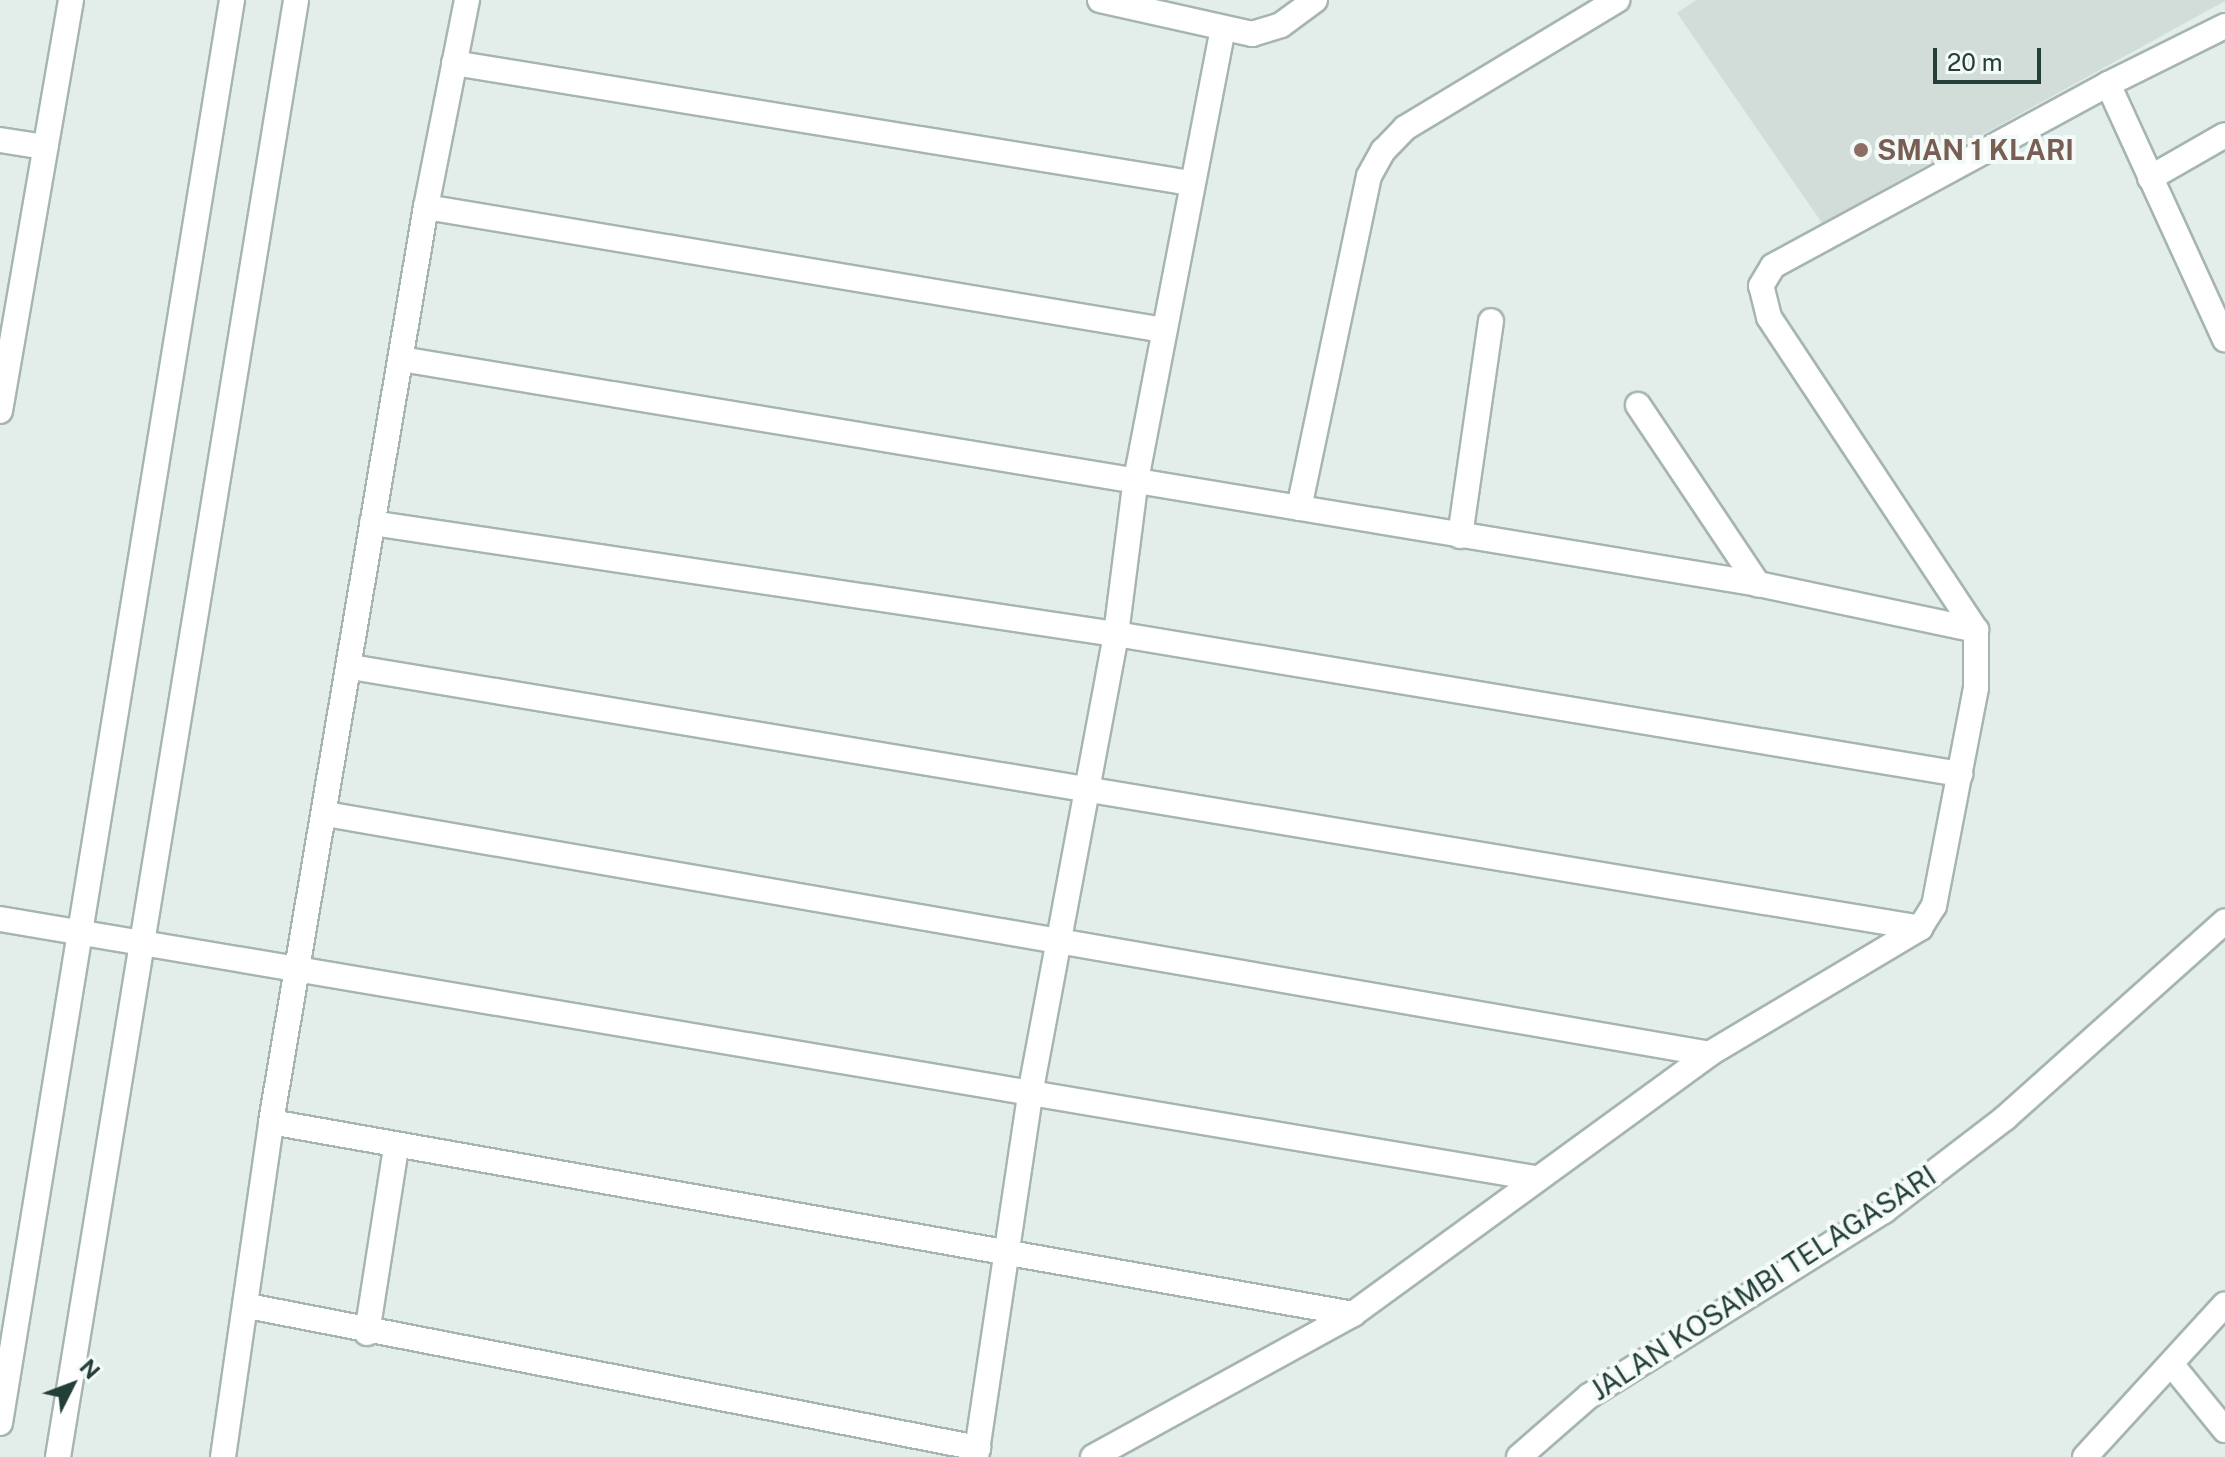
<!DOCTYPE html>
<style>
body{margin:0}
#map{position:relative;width:2225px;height:1457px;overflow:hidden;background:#e3edea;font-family:"Public Sans",sans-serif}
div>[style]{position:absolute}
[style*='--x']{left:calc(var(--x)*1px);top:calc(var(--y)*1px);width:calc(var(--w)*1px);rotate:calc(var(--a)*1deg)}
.built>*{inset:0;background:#d2ddd9}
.roads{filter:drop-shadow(2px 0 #a6b5b2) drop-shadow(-2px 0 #a6b5b2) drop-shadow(0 2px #a6b5b2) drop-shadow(0 -2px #a6b5b2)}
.street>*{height:24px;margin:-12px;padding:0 12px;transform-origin:12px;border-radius:12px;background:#fff}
.secondary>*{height:24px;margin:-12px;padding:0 12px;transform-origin:12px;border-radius:12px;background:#fff}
.dots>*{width:22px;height:22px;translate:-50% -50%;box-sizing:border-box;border:4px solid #f4faf7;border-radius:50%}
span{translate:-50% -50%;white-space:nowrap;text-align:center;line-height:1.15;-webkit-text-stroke:8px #f4faf7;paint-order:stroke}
.education-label{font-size:28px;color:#785e54;font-weight:700}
.left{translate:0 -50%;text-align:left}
.street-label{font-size:28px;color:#233f3a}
.north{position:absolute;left:32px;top:1345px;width:80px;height:80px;-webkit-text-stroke:6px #f4faf7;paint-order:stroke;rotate:48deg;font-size:22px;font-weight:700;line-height:32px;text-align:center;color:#233f3a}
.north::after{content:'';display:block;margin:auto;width:28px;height:36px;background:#233f3a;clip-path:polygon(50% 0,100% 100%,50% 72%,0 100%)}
.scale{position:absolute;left:1933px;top:48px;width:108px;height:36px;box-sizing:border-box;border:4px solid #233f3a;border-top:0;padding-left:10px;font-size:24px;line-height:28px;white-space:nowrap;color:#233f3a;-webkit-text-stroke:6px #f4faf7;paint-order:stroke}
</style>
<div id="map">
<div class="built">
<div style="clip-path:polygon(1696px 0,2225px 0,2225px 1px,1822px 223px,1677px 13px)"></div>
</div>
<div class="roads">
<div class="street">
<div style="--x:1100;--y:0;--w:156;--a:12.6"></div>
<div style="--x:1252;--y:34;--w:30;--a:-17"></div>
<div style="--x:1281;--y:25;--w:42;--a:-36.3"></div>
<div style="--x:2225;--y:26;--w:131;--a:153.6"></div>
<div style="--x:2108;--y:84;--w:281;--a:65.4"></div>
<div style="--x:454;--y:63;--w:746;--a:9.26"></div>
<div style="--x:0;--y:140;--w:46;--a:8.8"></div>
<div style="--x:2150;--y:178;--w:86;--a:-29.8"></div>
<div style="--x:426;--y:207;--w:747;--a:9.47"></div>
<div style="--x:401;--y:359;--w:1376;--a:9.41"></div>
<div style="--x:1758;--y:584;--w:223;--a:11.9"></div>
<div style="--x:1638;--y:405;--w:216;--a:56.2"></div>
<div style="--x:0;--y:411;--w:417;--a:-80.2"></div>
<div style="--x:1299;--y:508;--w:339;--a:-78.1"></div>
<div style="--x:1369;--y:176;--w:29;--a:-61"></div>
<div style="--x:1383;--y:151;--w:32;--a:-46"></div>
<div style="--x:1405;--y:128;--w:248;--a:-31.1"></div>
<div style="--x:372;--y:523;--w:752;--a:8.49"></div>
<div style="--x:1116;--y:634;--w:856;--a:9.42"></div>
<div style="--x:1460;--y:536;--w:217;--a:-81.8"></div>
<div style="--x:351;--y:667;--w:1591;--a:9.44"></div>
<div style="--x:326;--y:814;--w:1404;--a:9.84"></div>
<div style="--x:0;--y:919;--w:1557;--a:9.58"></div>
<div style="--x:271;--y:1122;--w:1099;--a:10.06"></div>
<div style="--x:248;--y:1306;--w:744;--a:11.01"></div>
<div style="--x:367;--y:1333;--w:187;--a:-81.1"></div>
<div style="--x:2172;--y:1365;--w:84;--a:50.8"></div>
<div style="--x:0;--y:1423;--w:1442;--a:-80.74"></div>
<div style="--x:58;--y:1457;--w:1476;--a:-80.72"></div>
<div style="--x:223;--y:1457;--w:338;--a:-81.8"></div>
<div style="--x:271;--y:1122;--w:928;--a:-80.39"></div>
<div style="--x:426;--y:207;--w:211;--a:-78.8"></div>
<div style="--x:976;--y:1457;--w:372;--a:-81.5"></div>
<div style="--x:1031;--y:1089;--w:463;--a:-79.4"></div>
<div style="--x:1116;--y:634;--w:150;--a:-82.7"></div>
<div style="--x:1135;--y:485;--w:461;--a:-79.1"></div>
<div style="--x:1093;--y:1457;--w:297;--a:-28.8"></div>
<div style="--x:1353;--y:1314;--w:441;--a:-36.1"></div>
<div style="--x:1709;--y:1054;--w:246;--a:-30.8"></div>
<div style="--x:1920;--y:928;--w:26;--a:-58"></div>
<div style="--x:1934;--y:906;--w:222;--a:-79.1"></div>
<div style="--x:1976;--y:688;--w:58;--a:-90"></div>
<div style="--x:1976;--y:630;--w:375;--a:-123.5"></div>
<div style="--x:1769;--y:317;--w:32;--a:-104"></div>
<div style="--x:1761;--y:286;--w:23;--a:-59"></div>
<div style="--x:1773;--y:266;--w:381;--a:-28.5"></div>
<div style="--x:2085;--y:1457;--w:207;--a:-47.5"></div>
</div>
<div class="secondary">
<div style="--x:1519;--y:1457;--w:93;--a:-41.1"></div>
<div style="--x:1589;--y:1396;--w:348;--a:-32.1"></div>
<div style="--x:1884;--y:1211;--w:153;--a:-37.5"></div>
<div style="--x:2005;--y:1118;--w:295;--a:-41.8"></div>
</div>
</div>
<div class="dots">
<div style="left:1861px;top:150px;background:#8d6e63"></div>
</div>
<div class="education-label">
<span class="left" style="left:1877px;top:150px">SMAN 1 KLARI</span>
</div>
<div class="street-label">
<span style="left:1763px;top:1283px;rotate:-33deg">JALAN KOSAMBI TELAGASARI</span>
</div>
<div class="north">N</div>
<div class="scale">20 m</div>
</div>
